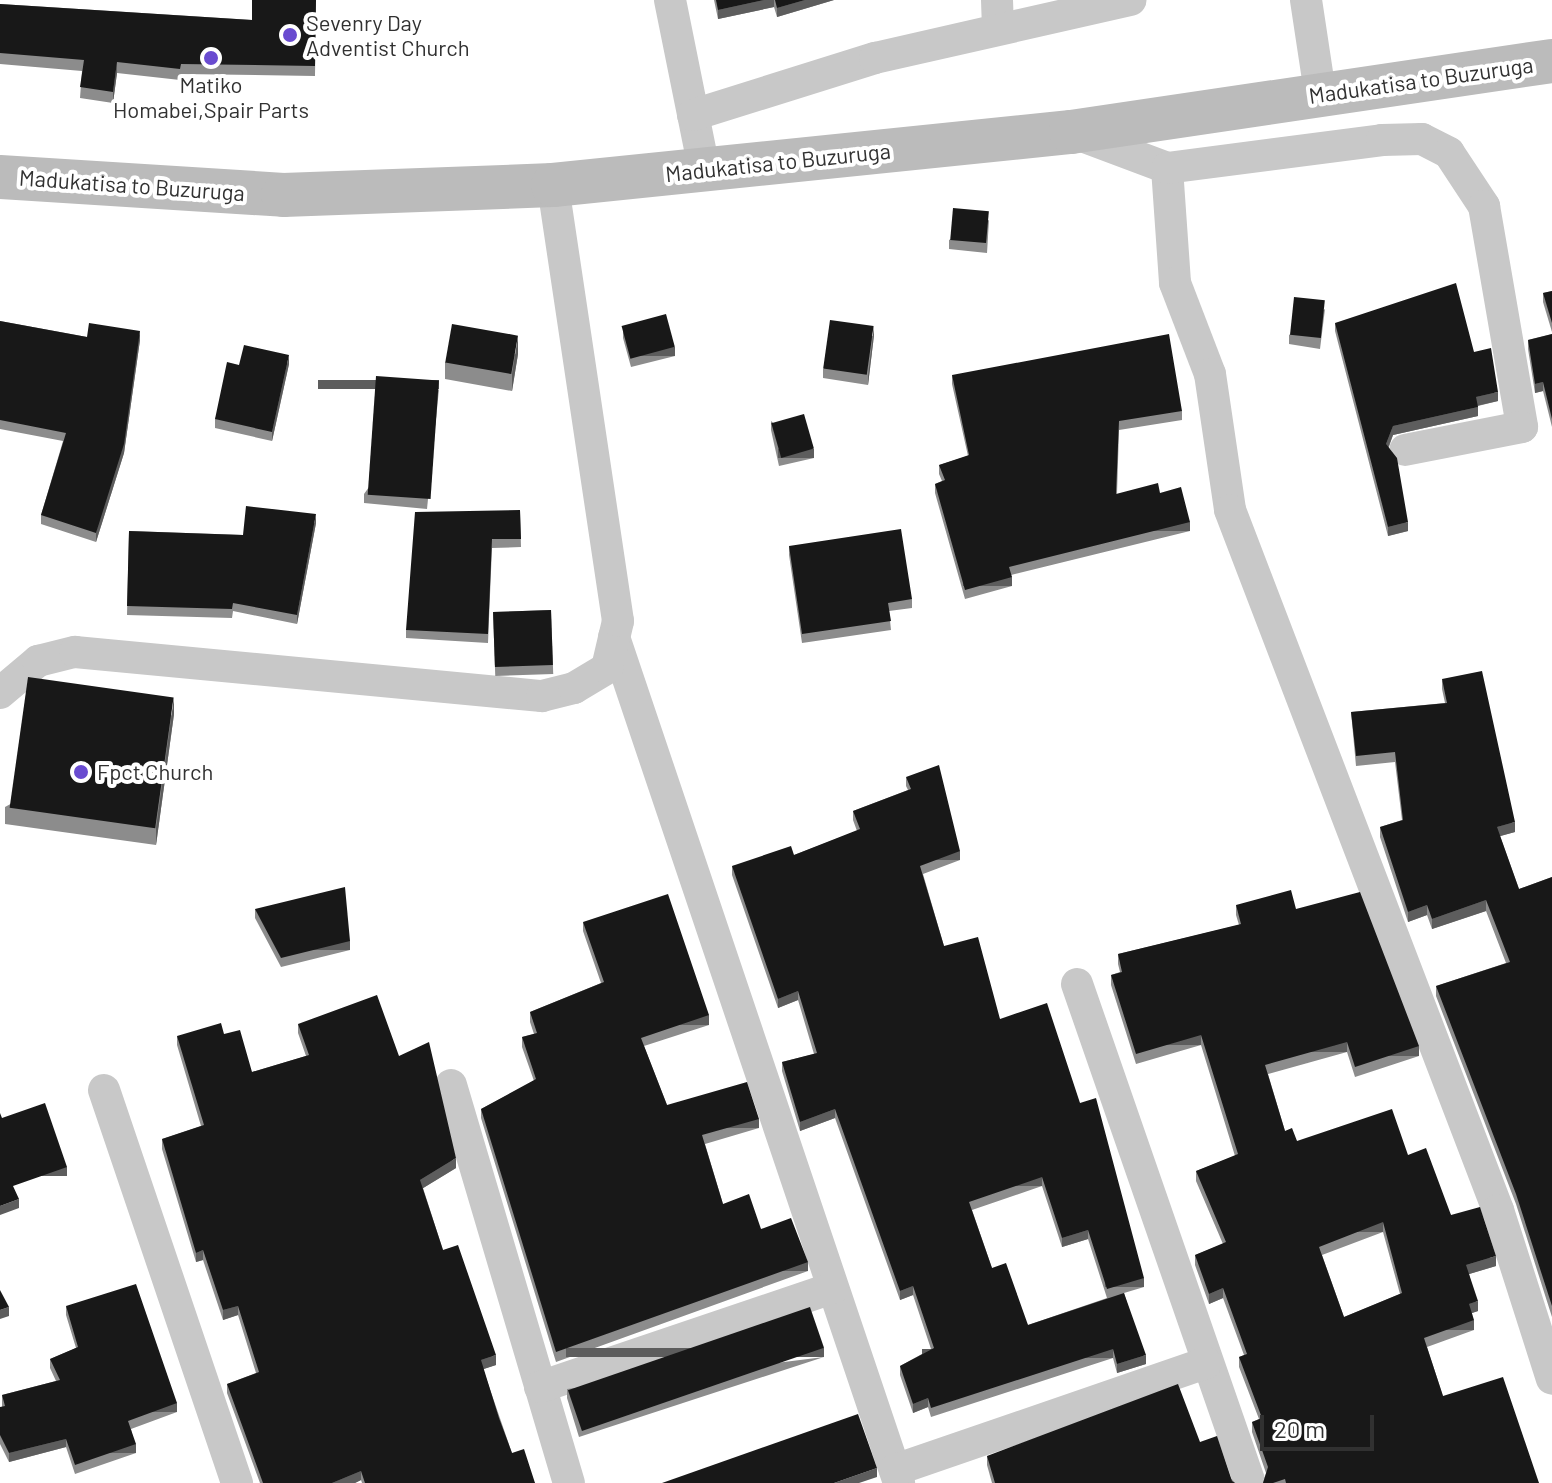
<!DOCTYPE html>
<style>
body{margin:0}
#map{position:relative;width:1552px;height:1483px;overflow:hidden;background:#fff;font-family:Barlow,sans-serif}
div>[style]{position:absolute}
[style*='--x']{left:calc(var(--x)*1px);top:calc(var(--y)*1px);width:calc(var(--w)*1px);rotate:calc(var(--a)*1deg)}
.street>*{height:32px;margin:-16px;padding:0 16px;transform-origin:16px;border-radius:16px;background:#c8c8c8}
.secondary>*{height:44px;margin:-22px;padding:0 22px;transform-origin:22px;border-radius:22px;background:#bbb}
.wall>*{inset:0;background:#8c8c8c;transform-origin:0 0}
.shaded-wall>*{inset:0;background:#5d5d5d;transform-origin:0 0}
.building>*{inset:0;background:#181818;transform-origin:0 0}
.dots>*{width:22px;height:22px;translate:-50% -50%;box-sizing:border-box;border:4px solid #fff;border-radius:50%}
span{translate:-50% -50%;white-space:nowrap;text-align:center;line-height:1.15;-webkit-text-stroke:8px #fff;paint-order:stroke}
.poi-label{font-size:22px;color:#313131}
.left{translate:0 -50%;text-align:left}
.street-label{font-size:22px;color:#313131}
.scale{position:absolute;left:1260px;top:1415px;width:114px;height:36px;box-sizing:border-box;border:4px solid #313131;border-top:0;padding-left:10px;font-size:24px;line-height:28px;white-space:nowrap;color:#313131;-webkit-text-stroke:6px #fff;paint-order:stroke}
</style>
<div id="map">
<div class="street">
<div style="--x:670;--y:0;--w:172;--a:78.6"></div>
<div style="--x:997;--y:0;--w:29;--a:88"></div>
<div style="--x:1306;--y:0;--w:94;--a:81.4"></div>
<div style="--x:693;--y:115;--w:191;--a:-17.4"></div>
<div style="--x:875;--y:58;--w:262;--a:-12.8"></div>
<div style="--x:1074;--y:133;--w:99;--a:20.6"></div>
<div style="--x:1167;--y:168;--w:115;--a:86"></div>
<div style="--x:1175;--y:283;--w:97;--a:69"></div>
<div style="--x:1210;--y:374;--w:137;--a:81.6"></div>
<div style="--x:1230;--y:510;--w:750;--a:69.05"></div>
<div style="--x:1498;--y:1210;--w:177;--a:72.3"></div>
<div style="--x:1167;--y:168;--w:217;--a:-7.4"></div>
<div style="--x:1382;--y:140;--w:40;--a:-1.4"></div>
<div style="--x:1422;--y:139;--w:30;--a:27"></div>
<div style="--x:1449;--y:153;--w:64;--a:56.6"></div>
<div style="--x:1484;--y:206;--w:224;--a:80.2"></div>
<div style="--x:1522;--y:427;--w:119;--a:168.9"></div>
<div style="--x:614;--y:637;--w:893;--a:71.38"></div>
<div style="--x:0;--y:693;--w:50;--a:-40.1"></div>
<div style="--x:38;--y:661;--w:38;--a:-14"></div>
<div style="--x:75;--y:652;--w:469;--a:5.4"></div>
<div style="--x:542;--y:696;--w:33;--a:-14"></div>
<div style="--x:574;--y:688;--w:39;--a:-31"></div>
<div style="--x:607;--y:668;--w:48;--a:-76.8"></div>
<div style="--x:618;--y:621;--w:441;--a:-98.5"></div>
<div style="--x:1077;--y:984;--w:528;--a:70.88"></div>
<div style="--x:451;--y:1085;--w:415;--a:73.5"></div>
<div style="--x:104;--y:1090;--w:415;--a:71.3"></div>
<div style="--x:540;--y:1387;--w:309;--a:-18.7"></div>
<div style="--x:895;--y:1470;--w:329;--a:-19"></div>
</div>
<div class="secondary">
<div style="--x:0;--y:177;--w:284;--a:3.6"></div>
<div style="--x:283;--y:195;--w:270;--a:-2.1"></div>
<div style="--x:553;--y:185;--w:521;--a:-5.84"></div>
<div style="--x:1071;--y:132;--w:486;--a:-8.4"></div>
</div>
<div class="wall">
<div style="clip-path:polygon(316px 0,315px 76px,181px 74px,180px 80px,117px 73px,113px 103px,80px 98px,82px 71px,0 64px,0 4px,252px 20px)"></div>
<div style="clip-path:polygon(714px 0,834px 0,777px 17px,774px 7px,718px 19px)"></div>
<div style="clip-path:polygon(989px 220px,987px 253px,949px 249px,949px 240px)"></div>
<div style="clip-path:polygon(1552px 291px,1552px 332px,1543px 302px,1543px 293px)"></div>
<div style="clip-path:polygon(1325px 309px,1320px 349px,1289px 344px,1289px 335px)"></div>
<div style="clip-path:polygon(0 321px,87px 337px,140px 340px,124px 453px,96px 542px,41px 524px,41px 515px,63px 441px,0 429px)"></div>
<div style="clip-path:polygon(1335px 323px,1474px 352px,1498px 401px,1478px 406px,1478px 416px,1393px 435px,1389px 447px,1408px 531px,1388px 536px,1335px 331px)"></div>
<div style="clip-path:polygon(623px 329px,675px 356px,631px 367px,623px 338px)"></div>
<div style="clip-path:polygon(1552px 334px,1552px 427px,1543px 391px,1535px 393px,1528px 349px,1528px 340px)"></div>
<div style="clip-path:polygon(874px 335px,868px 385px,823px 378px,823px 369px)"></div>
<div style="clip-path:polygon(518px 354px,512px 391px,445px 379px,445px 362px)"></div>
<div style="clip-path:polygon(289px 364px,272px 441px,215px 428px,215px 419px,239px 365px)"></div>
<div style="clip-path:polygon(952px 375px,1182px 411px,1182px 420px,1119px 430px,1117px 494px,1160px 493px,1190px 531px,1011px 575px,1012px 586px,965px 599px,935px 493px,935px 484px,942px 481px,939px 474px,939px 465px,968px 456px,952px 384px)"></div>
<div style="clip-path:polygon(439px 389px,427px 509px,364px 503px,364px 494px)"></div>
<div style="clip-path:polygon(771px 421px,814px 458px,779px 466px,771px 430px)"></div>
<div style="clip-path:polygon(520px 510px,521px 547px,492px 548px,488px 643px,406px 638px,406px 630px)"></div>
<div style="clip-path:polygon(316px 523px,297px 624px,233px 611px,232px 618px,127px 615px,129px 531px,243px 535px)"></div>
<div style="clip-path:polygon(789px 546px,912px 599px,912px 608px,889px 611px,891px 630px,802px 643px,789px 555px)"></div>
<div style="left:551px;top:610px;width:64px;height:58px;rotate:88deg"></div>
<div style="clip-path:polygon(1442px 679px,1515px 832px,1500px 836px,1519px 889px,1552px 877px,1552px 1317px,1516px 1204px,1436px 996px,1436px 986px,1506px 963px,1486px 911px,1432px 929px,1427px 915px,1408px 922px,1380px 837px,1380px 827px,1402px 820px,1395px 762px,1356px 766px,1351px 712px,1445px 703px,1442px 689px)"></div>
<div style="clip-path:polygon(174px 714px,156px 845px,5px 824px,5px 807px)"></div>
<div style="clip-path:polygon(evenodd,906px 777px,960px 860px,923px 874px,944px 946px,1000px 1019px,1080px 1103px,1144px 1287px,1124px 1293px,1146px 1364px,1117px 1373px,1113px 1358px,931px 1417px,928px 1407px,913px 1413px,900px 1375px,900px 1366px,931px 1349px,913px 1295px,900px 1300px,835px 1118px,800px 1131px,782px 1071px,782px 1062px,814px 1054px,798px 1000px,778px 1008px,732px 875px,732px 866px,794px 855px,857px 831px,853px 820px,853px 811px,908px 790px,906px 786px,906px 777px,1042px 1186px,1062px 1247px,1088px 1239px,1107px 1298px,1028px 1325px,992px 1268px,972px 1210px,1042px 1186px)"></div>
<div style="clip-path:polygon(evenodd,1236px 905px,1296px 909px,1419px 1056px,1355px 1077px,1347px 1052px,1268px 1074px,1285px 1131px,1297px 1141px,1408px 1155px,1451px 1215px,1496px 1266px,1469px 1274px,1478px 1311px,1472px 1313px,1474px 1330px,1427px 1347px,1443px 1396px,1539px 1483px,1263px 1483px,1266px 1473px,1252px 1432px,1252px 1422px,1259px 1419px,1239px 1367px,1239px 1357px,1244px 1355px,1223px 1298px,1209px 1304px,1195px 1265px,1195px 1255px,1223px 1244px,1196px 1181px,1196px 1171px,1235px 1156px,1201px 1045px,1136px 1064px,1111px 985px,1111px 975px,1120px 972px,1118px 964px,1118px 954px,1239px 925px,1236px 915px,1236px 905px,1383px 1232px,1400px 1294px,1344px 1317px,1322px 1255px,1383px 1232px)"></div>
<div style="clip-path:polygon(255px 909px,350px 950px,281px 967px,255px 918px)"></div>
<div style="clip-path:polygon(583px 922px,709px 1025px,644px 1046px,667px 1105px,759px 1128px,705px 1144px,723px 1204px,761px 1229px,808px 1271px,556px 1362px,481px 1118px,481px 1109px,534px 1081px,522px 1047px,522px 1037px,534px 1034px,530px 1022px,530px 1012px,601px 983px,583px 931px)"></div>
<div style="clip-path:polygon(298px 1024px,399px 1056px,456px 1168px,423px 1188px,443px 1250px,496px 1365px,483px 1369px,512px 1453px,535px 1483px,362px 1483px,361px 1480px,355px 1483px,260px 1483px,227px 1393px,227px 1384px,256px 1373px,238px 1315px,223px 1320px,203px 1260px,196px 1262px,162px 1149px,162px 1139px,201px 1126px,177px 1045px,177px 1036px,252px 1072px,306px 1056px,298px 1033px)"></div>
<div style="clip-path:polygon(66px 1306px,177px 1412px,131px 1429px,136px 1453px,75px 1474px,66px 1447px,9px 1462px,0 1444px,0 1407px,2px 1407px,2px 1395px,56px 1381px,50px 1368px,50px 1359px,76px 1348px,66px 1315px)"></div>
<div style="clip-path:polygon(824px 1357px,579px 1437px,567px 1398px,567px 1389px)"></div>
<div style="clip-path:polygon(1200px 1442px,1235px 1483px,992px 1483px,987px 1465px,987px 1456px)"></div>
</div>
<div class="shaded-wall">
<div style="clip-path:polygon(764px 0,774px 0,774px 7px,718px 19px,718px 10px)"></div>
<div style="clip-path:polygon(805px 0,834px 0,777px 17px,777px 8px)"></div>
<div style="clip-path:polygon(117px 62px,117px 73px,113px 103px,113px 92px)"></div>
<div style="clip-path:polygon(874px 326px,874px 335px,868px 385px,868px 376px)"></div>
<div style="clip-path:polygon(140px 331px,140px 340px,124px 453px,96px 542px,96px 533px)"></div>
<div style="clip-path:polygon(518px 336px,518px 354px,512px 391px,512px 374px)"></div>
<div style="left:675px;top:347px;width:9px;height:45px;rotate:90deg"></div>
<div style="clip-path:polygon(289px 355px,289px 364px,272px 441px,272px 432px)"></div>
<div style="left:439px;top:380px;width:9px;height:121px;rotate:90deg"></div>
<div style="clip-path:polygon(1543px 382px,1543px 391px,1535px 393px,1535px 384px)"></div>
<div style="clip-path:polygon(1498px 392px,1498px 401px,1476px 406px,1476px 397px)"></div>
<div style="clip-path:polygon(1478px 407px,1478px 416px,1393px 435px,1386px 453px,1386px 444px,1393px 426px)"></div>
<div style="left:814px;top:449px;width:9px;height:36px;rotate:90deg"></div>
<div style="clip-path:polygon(316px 514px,316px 523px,297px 624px,297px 615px)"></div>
<div style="left:1190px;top:522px;width:9px;height:187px;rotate:90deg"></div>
<div style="clip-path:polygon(1408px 522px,1408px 531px,1388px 536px,1388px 527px)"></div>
<div style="left:1012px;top:577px;width:9px;height:49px;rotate:90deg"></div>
<div style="clip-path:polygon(174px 697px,174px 714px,156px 845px,156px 828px)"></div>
<div style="clip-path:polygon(1515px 822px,1515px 832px,1497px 837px,1497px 827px)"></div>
<div style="left:960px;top:851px;width:9px;height:43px;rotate:90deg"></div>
<div style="clip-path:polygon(1486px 900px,1486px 911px,1432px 929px,1432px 919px)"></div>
<div style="clip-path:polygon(1427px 905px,1427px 915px,1408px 922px,1408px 912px)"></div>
<div style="left:350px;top:941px;width:9px;height:71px;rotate:90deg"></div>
<div style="clip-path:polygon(798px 991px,798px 1000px,778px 1008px,778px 999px)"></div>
<div style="left:709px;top:1015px;width:10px;height:72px;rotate:90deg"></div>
<div style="left:1201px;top:1035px;width:10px;height:68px;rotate:90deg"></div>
<div style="left:1347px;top:1042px;width:10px;height:85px;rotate:90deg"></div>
<div style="left:1419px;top:1046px;width:10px;height:67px;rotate:90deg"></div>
<div style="clip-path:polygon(835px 1109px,835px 1118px,800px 1131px,800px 1122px)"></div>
<div style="left:759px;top:1119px;width:9px;height:59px;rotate:90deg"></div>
<div style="clip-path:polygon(456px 1158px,456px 1168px,420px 1190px,420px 1180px)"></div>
<div style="left:67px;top:1167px;width:9px;height:57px;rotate:90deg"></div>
<div style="left:1042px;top:1177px;width:9px;height:77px;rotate:90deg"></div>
<div style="clip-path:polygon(19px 1199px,19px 1208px,0 1215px,0 1206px)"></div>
<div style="left:1383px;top:1222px;width:10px;height:69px;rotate:90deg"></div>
<div style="clip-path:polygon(1088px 1230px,1088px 1239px,1062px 1247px,1062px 1238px)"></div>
<div style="clip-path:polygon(203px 1250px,203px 1260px,196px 1262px,196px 1253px)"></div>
<div style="clip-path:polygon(1496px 1256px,1496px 1266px,1466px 1275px,1466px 1265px)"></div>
<div style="left:808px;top:1262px;width:9px;height:268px;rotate:90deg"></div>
<div style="left:1144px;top:1278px;width:9px;height:39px;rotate:90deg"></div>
<div style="clip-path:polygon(913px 1286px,913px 1295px,900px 1300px,900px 1291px)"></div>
<div style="clip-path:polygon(1223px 1288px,1223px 1298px,1209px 1304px,1209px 1294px)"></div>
<div style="clip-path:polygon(1478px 1301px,1478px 1311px,1469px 1314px,1469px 1304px)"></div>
<div style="clip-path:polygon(238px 1306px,238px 1315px,223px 1320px,223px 1310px)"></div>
<div style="clip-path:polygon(9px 1307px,9px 1316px,0 1319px,0 1310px)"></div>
<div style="left:1474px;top:1320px;width:10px;height:53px;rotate:90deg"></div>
<div style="left:824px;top:1348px;width:9px;height:258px;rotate:90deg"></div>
<div style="left:1113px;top:1349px;width:9px;height:191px;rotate:90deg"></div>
<div style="clip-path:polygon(496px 1355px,496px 1365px,481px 1370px,481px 1360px)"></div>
<div style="clip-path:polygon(1146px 1355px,1146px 1364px,1117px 1373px,1117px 1364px)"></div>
<div style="clip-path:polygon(928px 1398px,928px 1407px,913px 1413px,913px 1404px)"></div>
<div style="left:177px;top:1403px;width:9px;height:52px;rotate:90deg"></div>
<div style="clip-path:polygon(66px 1439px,66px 1447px,9px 1462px,9px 1453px)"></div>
<div style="left:136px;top:1444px;width:9px;height:65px;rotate:90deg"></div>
<div style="clip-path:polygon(877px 1468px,877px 1477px,859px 1483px,834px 1483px)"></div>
<div style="clip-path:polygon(361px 1471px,361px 1480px,355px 1483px,332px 1483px)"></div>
</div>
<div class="building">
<div style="clip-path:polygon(252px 0,316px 0,315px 66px,181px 64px,180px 69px,117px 62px,113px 92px,80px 87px,84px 60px,0 53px,0 4px,252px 20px)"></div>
<div style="clip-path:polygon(716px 0,764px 0,718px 10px)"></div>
<div style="clip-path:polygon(775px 0,805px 0,777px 8px)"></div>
<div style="left:953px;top:208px;width:36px;height:32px;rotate:5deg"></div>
<div style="clip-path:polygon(1456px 283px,1474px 352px,1491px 348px,1498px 392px,1476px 397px,1478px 407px,1393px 426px,1386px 444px,1397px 458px,1408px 522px,1388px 527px,1335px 323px)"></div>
<div style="clip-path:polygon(1552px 291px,1552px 323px,1543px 293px)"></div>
<div style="left:1294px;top:297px;width:31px;height:38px;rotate:6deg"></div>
<div style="left:666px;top:314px;width:34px;height:46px;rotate:75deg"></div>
<div style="left:830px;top:320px;width:44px;height:49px;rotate:8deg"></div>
<div style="clip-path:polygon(0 321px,87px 337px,89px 323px,140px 331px,124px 444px,96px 533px,41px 515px,66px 433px,0 420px)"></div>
<div style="left:452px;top:324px;width:67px;height:39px;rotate:10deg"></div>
<div style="clip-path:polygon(1169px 334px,1182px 411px,1119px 421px,1116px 494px,1158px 483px,1160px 493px,1181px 487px,1190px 522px,1009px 567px,1012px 577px,965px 590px,935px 484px,945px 480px,939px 465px,969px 455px,952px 375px)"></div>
<div style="clip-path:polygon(1552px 334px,1552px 419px,1543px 382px,1535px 384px,1528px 340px)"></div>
<div style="clip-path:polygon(244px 345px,289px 355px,272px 432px,215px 419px,227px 362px,239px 365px)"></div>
<div style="left:376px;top:376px;width:63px;height:119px;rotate:4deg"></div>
<div style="left:804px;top:414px;width:36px;height:34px;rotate:74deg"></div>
<div style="clip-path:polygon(246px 506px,316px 514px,297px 615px,233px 603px,232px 609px,127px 606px,129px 531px,243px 535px)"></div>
<div style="clip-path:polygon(520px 510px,521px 539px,492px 539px,488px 634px,406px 630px,415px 512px)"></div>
<div style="clip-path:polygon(901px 529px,912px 599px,888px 603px,891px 621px,802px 634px,789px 546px)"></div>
<div style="left:551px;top:610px;width:55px;height:58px;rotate:88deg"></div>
<div style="clip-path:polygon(1482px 671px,1515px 822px,1497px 827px,1519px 889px,1552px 877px,1552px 1306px,1516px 1194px,1436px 986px,1510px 962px,1486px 900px,1432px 919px,1427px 905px,1408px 912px,1380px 827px,1403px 820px,1395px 752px,1356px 756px,1351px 712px,1447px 703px,1442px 679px)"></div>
<div style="left:28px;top:677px;width:147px;height:132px;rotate:8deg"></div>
<div style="clip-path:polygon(939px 765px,960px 851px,920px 866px,944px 946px,978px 937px,1000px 1019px,1047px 1003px,1080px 1103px,1096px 1098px,1144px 1278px,1107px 1289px,1088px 1230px,1062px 1238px,1042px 1177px,969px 1202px,992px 1268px,1006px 1263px,1028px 1325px,1124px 1293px,1146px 1355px,1117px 1364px,1113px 1349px,931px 1408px,928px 1398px,913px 1404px,900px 1366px,934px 1348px,913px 1286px,900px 1291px,835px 1109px,800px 1122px,782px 1062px,817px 1053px,798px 991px,778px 999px,732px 866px,791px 846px,794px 855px,860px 829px,853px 811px,911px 789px,906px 777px)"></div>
<div style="clip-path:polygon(345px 887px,350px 941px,281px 958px,255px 909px)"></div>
<div style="clip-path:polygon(evenodd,1291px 890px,1296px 909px,1360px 892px,1419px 1046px,1355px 1067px,1347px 1042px,1265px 1065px,1285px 1131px,1292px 1128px,1297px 1141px,1392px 1109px,1408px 1155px,1426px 1148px,1451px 1215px,1480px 1207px,1496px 1256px,1466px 1265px,1478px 1301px,1469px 1304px,1474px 1320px,1424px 1338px,1443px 1396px,1503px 1377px,1539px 1483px,1286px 1483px,1285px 1479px,1273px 1483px,1263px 1483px,1268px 1467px,1252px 1422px,1262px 1418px,1239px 1357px,1247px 1354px,1223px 1288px,1209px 1294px,1195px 1255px,1226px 1242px,1196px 1171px,1238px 1154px,1201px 1035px,1136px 1054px,1111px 975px,1122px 972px,1118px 954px,1241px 924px,1236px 905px,1291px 890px,1383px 1222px,1402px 1293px,1344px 1317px,1319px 1247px,1383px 1222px)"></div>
<div style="clip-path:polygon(668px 894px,709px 1015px,641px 1038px,667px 1105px,747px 1082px,759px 1119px,702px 1135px,723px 1204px,749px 1194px,761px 1229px,791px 1218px,808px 1262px,556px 1352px,481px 1109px,536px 1079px,522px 1037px,537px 1033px,530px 1012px,604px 982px,583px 922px)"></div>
<div style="clip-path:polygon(377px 995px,399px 1056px,429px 1042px,456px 1158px,420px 1180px,443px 1250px,458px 1245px,496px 1355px,481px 1360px,499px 1418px,512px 1453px,524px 1449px,535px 1483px,365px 1483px,361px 1471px,332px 1483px,263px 1483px,227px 1384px,259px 1372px,238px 1306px,223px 1310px,203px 1250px,196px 1253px,162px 1139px,204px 1125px,177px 1036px,221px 1023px,224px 1034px,240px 1030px,252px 1072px,309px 1055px,298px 1024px)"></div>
<div style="clip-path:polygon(45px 1103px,67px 1167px,13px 1186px,19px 1199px,0 1206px,0 1113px,2px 1118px)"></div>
<div style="clip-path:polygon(136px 1284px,177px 1403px,128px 1421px,136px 1444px,75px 1465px,66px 1439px,9px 1453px,0 1435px,0 1407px,5px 1406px,2px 1395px,60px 1380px,50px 1359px,78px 1347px,66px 1306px)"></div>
<div style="clip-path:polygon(0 1290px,9px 1307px,0 1310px)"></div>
<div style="left:810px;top:1307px;width:43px;height:256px;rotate:71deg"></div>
<div style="clip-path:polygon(1178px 1384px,1200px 1442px,1217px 1436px,1232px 1481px,1235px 1483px,995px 1483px,987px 1456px)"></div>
<div style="clip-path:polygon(858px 1414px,877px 1468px,834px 1483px,662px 1483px)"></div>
</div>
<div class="dots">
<div style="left:290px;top:35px;background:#694bd0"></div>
<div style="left:211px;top:58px;background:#694bd0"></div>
<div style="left:81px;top:772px;background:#694bd0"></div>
</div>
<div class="poi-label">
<span class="left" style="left:306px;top:35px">Sevenry Day<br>Adventist Church</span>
<span style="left:211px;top:97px">Matiko<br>Homabei,Spair Parts</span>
<span class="left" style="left:97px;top:772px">Fpct Church</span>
</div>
<div class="street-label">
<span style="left:1421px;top:80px;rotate:-8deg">Madukatisa to Buzuruga</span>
<span style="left:778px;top:162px;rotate:-6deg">Madukatisa to Buzuruga</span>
<span style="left:132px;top:185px;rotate:4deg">Madukatisa to Buzuruga</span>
</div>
<div class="scale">20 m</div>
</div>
